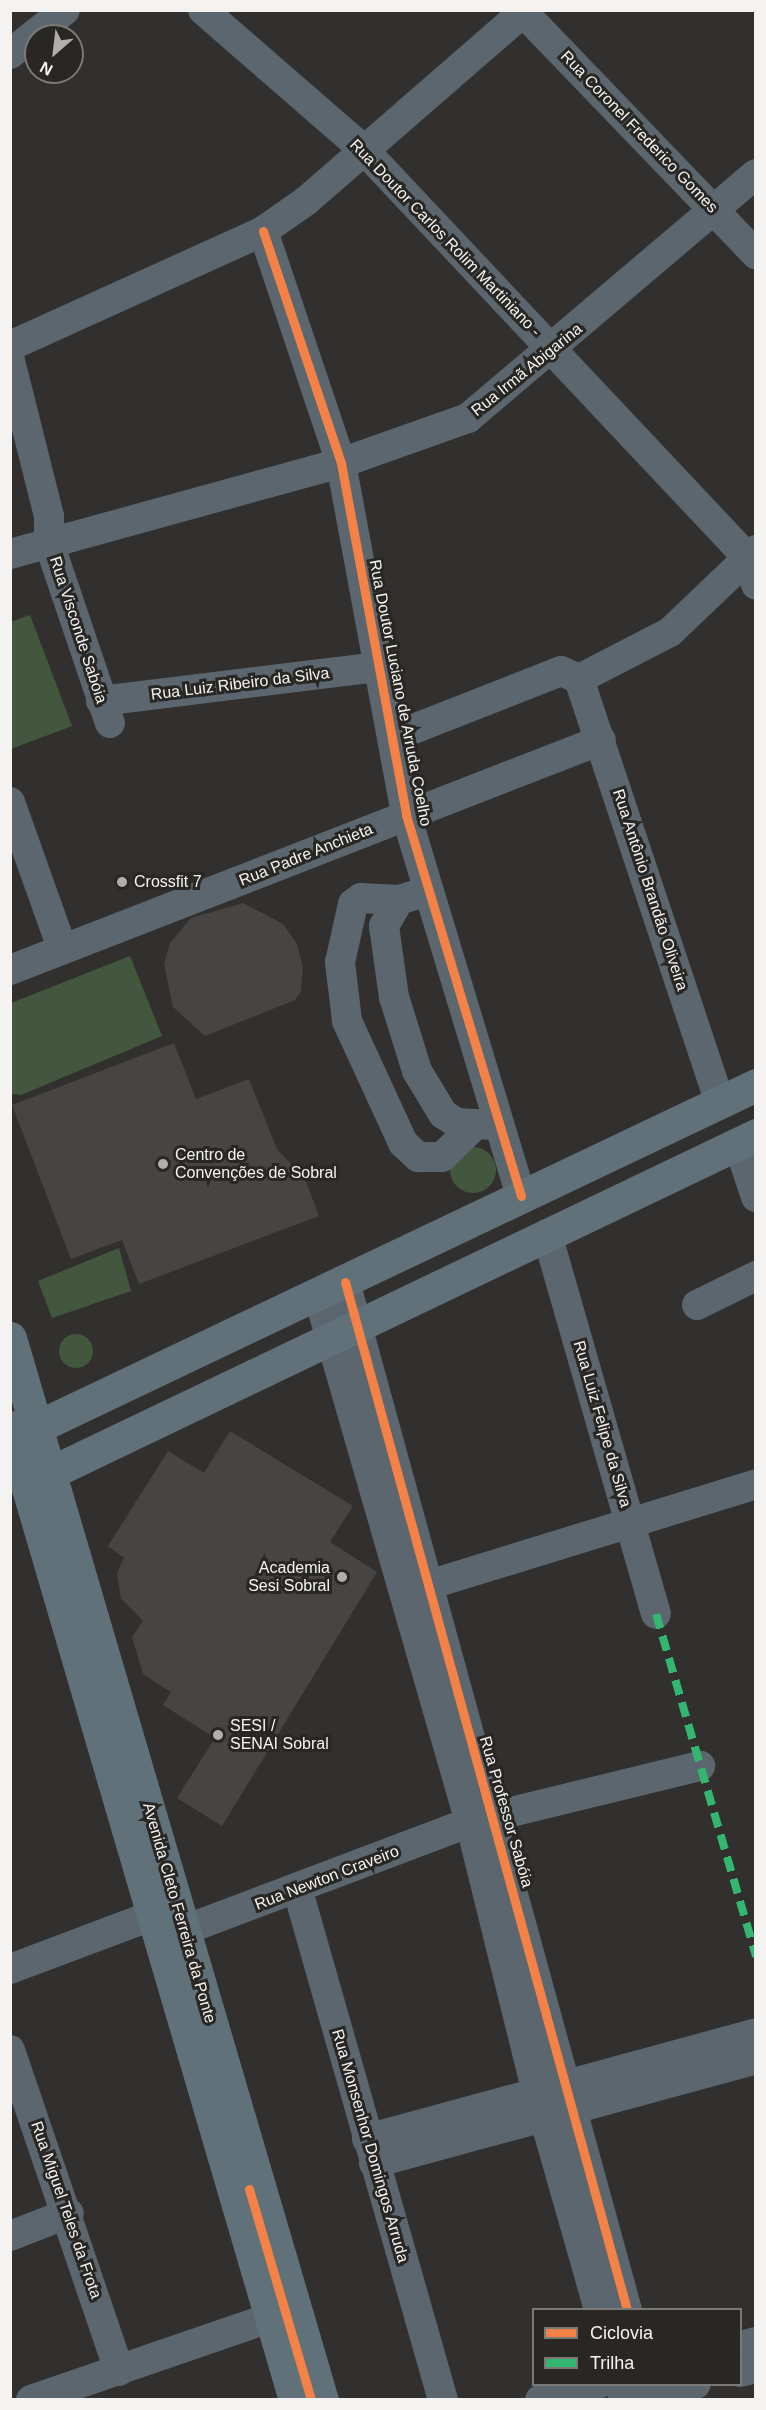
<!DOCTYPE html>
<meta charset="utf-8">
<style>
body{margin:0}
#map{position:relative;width:766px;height:2410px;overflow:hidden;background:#32302e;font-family:Helvetica,sans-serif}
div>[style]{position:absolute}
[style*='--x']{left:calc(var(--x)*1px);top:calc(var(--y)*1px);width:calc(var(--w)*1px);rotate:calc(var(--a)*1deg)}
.green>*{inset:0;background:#42573e}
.round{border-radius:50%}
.building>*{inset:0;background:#474543}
.minor>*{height:30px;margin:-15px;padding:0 15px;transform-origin:15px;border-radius:15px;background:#5b666f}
.major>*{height:33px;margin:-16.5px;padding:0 16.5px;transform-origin:16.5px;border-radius:16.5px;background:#617179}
.quiet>*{height:8px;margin-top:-4px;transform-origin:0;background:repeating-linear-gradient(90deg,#33b770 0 15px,transparent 0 23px)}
.cycleway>*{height:9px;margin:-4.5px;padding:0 4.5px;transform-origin:4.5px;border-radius:4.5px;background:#f48246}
.dots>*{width:16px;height:16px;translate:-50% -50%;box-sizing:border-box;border:3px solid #292723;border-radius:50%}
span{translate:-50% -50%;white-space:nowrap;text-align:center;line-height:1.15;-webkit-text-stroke:6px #292723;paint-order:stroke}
.street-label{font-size:16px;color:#f4f3f1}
.poi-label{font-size:16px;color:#f4f3f1}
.left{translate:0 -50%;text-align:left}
.right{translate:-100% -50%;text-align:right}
.frame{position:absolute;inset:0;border:12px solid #f4f3f1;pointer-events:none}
.legend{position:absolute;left:532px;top:2308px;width:210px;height:78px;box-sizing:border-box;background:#292723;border:2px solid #7a7975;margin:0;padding:8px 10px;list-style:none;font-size:18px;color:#f4f3f1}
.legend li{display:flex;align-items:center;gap:12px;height:30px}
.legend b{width:30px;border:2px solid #7a7975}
.north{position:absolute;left:24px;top:24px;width:60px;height:60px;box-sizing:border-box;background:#292723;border:2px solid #7a7975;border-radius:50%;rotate:208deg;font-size:16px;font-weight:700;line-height:24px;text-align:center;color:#f4f3f1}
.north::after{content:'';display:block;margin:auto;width:21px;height:27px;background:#b0afad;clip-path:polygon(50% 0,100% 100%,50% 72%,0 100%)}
</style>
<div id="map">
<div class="green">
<div style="clip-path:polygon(30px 615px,72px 726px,11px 749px,11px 622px)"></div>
<div style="clip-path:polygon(130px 956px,162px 1036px,21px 1095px,11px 1094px,11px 1003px)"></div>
<div class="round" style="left:450px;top:1147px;width:46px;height:46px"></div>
<div style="clip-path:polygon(119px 1248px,131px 1291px,52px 1318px,38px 1281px)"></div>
<div class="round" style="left:59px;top:1334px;width:34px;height:34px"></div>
</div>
<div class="building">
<div style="clip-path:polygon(243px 903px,283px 924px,297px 944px,303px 967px,301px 991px,295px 1000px,205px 1036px,173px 1007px,164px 964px,170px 943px,191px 918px)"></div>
<div style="clip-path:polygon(174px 1043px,196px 1099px,249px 1079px,277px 1149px,305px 1179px,319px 1216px,139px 1284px,122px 1240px,71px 1259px,12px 1105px)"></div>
<div style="clip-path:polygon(230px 1431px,353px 1506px,330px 1542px,377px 1572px,222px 1826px,177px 1798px,215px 1738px,163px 1705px,171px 1692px,143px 1674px,132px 1637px,143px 1621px,121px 1598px,117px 1573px,124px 1558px,108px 1546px,168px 1451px,204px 1473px)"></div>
</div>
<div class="minor">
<div style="--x:203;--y:10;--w:213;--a:41"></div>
<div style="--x:364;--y:150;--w:560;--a:46.74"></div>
<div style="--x:748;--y:558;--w:28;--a:73"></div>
<div style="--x:521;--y:10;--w:339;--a:46.1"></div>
<div style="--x:10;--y:54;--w:70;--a:-38.7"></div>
<div style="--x:263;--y:231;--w:245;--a:71.4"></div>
<div style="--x:341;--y:463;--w:358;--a:79.5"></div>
<div style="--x:406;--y:815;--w:398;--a:73.2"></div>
<div style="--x:10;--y:346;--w:278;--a:-24.4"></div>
<div style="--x:263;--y:231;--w:52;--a:-34.9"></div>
<div style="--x:306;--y:201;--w:291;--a:-41"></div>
<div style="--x:10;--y:361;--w:160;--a:75.9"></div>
<div style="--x:49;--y:516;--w:27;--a:90"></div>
<div style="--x:49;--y:543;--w:190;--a:71.3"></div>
<div style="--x:10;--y:554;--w:343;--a:-15.4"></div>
<div style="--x:341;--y:463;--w:135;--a:-19.5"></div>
<div style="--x:468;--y:418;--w:377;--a:-40.3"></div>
<div style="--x:579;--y:679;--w:445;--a:71.6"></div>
<div style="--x:579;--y:679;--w:102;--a:-27.3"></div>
<div style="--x:670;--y:632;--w:119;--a:-43.6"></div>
<div style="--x:101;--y:701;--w:280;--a:-7"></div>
<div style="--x:393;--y:737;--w:180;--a:-21.4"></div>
<div style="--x:561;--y:671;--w:20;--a:24"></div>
<div style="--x:10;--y:802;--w:155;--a:70.4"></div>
<div style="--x:415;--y:895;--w:17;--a:163"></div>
<div style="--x:399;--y:900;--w:30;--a:120"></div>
<div style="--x:384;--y:926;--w:72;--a:82"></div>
<div style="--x:394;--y:997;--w:77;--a:72.7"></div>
<div style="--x:417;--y:1071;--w:50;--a:58.8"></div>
<div style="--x:443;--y:1114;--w:17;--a:33"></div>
<div style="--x:457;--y:1123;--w:33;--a:3"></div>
<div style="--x:399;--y:900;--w:38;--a:-177"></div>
<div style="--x:361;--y:898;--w:10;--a:143"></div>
<div style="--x:353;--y:904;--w:59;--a:102.6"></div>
<div style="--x:340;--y:962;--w:59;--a:83.2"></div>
<div style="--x:347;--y:1021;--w:134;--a:65.3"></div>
<div style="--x:403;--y:1143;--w:21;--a:43"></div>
<div style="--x:418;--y:1157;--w:24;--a:0"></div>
<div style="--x:442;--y:1157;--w:45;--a:-44.1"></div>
<div style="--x:10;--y:970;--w:634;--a:-21.26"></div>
<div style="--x:738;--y:1143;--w:57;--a:71.6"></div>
<div style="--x:547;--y:1234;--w:395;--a:74"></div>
<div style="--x:345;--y:1282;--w:1066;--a:74.66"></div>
<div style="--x:318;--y:1294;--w:549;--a:73.94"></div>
<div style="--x:470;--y:1822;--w:278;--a:76.1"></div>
<div style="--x:537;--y:2092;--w:227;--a:74.1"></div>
<div style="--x:697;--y:1305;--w:66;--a:-26.2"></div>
<div style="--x:409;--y:1591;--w:363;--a:-17.1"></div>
<div style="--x:298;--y:1891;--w:529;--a:74.1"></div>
<div style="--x:182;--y:1931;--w:308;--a:-20.7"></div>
<div style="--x:470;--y:1822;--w:237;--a:-13.7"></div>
<div style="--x:10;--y:1969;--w:151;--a:-20.6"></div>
<div style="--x:10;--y:2050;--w:339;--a:71.2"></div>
<div style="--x:367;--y:2139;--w:403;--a:-15.2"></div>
<div style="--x:374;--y:2163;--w:396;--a:-15.2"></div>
<div style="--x:10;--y:2236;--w:63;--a:-21.3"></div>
<div style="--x:740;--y:2346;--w:16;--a:-14"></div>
<div style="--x:740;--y:2372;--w:16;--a:-14"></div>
<div style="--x:620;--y:2384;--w:16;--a:76"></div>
<div style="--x:31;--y:2400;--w:276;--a:-19"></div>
<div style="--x:540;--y:2400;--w:60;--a:-15.4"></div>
<div style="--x:642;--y:2400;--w:56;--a:-16.5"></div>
</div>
<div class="major">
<div style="--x:10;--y:1338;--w:1107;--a:73.63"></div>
<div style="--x:10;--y:1427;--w:1014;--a:73.67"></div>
<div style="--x:18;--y:1436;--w:817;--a:-25.44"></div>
<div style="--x:33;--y:1481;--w:802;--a:-25.57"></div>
</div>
<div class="quiet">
<div style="--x:656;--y:1614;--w:357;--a:73.7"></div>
</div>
<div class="cycleway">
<div style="--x:263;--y:231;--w:245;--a:71.4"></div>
<div style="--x:341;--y:463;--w:358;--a:79.5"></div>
<div style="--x:406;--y:815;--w:398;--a:73.2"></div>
<div style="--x:345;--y:1282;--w:1066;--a:74.66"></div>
<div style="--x:249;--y:2189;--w:220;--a:73.6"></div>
</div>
<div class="dots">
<div style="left:122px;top:882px;background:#b0afad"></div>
<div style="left:163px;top:1164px;background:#b0afad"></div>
<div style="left:342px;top:1577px;background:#b0afad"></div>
<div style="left:218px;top:1735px;background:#b0afad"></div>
</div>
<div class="street-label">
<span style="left:639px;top:132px;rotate:46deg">Rua Coronel Frederico Gomes</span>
<span style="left:445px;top:238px;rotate:46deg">Rua Doutor Carlos Rolim Martiniano -</span>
<span style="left:527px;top:370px;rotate:-39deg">Rua Irmã Abigarina</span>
<span style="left:78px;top:630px;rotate:72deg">Rua Visconde Sabóia</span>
<span style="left:240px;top:684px;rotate:-7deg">Rua Luiz Ribeiro da Silva</span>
<span style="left:400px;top:693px;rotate:79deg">Rua Doutor Luciano de Arruda Coelho</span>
<span style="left:306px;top:855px;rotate:-22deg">Rua Padre Anchieta</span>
<span style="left:650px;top:890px;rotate:72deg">Rua Antônio Brandão Oliveira</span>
<span style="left:602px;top:1424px;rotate:74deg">Rua Luiz Felipe da Silva</span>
<span style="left:506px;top:1812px;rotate:74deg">Rua Professor Sabóia</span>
<span style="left:327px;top:1878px;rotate:-21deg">Rua Newton Craveiro</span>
<span style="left:179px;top:1913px;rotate:74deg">Avenida Cleto Ferreira da Ponte</span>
<span style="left:370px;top:2146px;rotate:74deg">Rua Monsenhor Domingos Arruda</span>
<span style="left:66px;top:2210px;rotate:71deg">Rua Miguel Teles da Frota</span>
</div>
<div class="poi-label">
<span class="left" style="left:134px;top:882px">Crossfit 7</span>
<span class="left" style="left:175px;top:1164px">Centro de<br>Convenções de Sobral</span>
<span class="right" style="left:330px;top:1577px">Academia<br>Sesi Sobral</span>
<span class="left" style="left:230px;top:1735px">SESI /<br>SENAI Sobral</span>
</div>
<div class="frame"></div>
<ul class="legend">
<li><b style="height:8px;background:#f48246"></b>Ciclovia</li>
<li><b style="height:8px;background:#33b770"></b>Trilha</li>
</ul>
<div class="north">N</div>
</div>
